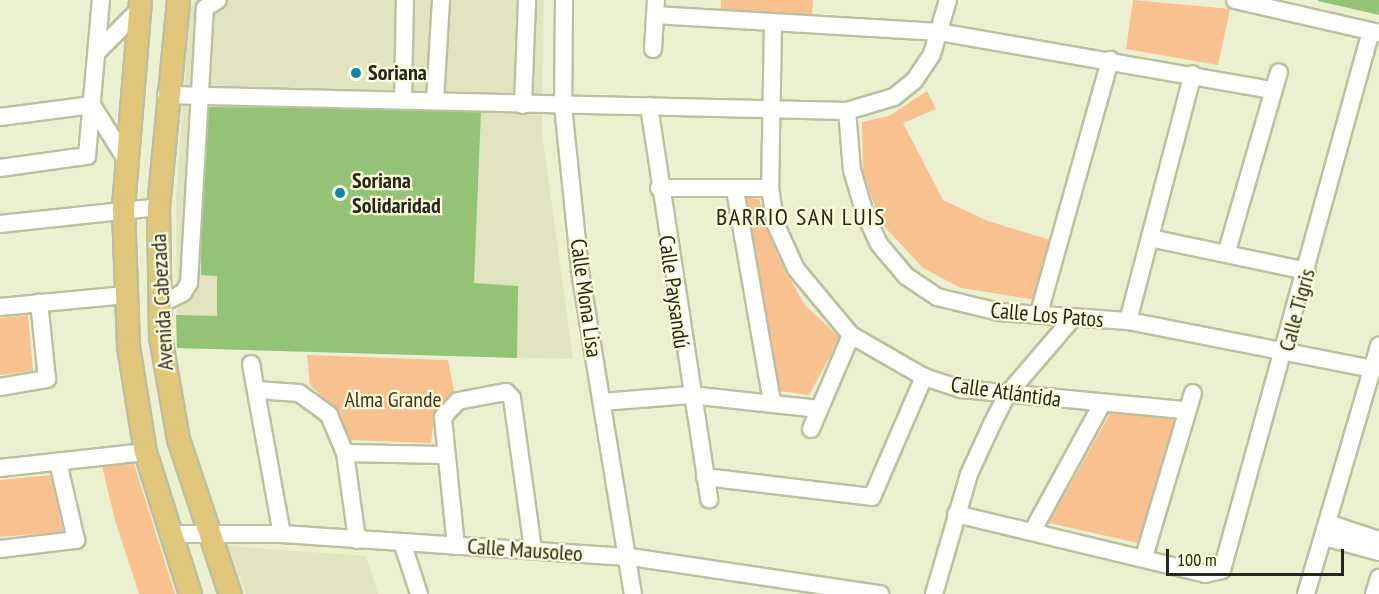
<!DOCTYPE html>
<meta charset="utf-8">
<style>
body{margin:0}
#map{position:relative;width:1379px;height:594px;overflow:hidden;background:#edf0d0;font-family:"PT Sans Narrow",sans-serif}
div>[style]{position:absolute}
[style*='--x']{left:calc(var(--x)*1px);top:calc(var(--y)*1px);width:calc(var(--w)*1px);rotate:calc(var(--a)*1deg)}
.built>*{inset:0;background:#e1e4be}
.green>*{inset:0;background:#f7c28f}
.building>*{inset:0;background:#93c376}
.roads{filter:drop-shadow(2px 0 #bdbfa1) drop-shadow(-2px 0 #bdbfa1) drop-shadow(0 2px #bdbfa1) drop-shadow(0 -2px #bdbfa1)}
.minor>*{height:16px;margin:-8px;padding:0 8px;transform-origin:8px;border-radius:8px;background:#fff}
.major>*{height:21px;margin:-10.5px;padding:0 10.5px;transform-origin:10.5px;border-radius:10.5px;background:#e0c57a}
.dots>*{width:16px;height:16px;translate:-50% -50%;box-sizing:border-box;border:3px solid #fbfddd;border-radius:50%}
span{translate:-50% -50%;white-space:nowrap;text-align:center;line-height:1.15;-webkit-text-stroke:4.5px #fbfddd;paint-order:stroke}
.poi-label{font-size:22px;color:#26271b;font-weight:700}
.left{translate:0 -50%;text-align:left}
.street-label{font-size:22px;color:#26271b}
.park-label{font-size:22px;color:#4b2f12}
.neighbourhood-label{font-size:24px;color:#26271b;letter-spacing:1.5px}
.scale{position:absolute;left:1166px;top:549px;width:178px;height:27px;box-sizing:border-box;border:3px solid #26271b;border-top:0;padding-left:8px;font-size:18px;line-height:21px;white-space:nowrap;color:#26271b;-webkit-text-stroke:4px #fbfddd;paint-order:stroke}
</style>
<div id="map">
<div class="built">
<div style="clip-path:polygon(195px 0,544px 0,542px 133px,573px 359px,177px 348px,176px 197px,190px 10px)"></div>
<div style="clip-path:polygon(228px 546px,366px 556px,378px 594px,246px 594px)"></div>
</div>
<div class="green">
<div style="clip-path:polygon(721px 0,813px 0,812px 15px,721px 10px)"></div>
<div style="clip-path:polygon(1133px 0,1230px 9px,1218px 65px,1126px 49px)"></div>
<div style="clip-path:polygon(927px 91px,936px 109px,903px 123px,943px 200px,988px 221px,1053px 241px,1036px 300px,961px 288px,923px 268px,880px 222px,863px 171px,862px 122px,889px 116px)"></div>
<div style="clip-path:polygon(744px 197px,759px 199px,778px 257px,804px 304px,840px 338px,809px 395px,779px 391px)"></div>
<div style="clip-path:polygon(28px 315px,33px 371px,0 375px,0 318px)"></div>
<div style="clip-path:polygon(307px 355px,448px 360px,454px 391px,435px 413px,431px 443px,348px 440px,337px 410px,310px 385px)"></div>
<div style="clip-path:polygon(1111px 412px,1178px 419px,1138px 543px,1049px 523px)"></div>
<div style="clip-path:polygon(134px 464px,175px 594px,139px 594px,115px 520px,102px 466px)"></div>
<div style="clip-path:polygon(51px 475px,63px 532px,0 537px,0 480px)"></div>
</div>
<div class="building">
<div style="clip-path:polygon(1318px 0,1379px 0,1379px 15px,1318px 1px)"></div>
<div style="clip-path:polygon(203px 107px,481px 110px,474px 283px,518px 286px,517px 358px,177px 348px,176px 315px,217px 316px,217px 276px,201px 275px)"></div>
</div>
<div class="roads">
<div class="minor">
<div style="--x:564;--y:0;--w:106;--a:90.5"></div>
<div style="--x:563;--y:106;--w:166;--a:84.1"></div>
<div style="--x:580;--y:271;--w:327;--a:80.7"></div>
<div style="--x:1235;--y:0;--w:148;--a:12.9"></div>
<div style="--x:655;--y:15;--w:285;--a:3.4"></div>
<div style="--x:939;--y:32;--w:339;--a:9.9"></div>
<div style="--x:773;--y:23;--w:165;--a:91"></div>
<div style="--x:770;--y:188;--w:37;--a:81"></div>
<div style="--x:776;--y:225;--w:48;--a:65.6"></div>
<div style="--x:796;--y:269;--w:86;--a:50.2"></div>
<div style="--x:851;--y:335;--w:84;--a:29.9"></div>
<div style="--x:924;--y:377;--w:40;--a:18"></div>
<div style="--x:962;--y:389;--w:225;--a:5.4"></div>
<div style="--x:653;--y:49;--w:49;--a:-86.5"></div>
<div style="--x:97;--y:52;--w:58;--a:-45"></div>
<div style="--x:166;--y:95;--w:681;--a:1.35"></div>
<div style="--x:847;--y:111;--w:49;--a:-16.6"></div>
<div style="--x:894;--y:97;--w:26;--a:-39"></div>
<div style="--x:914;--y:81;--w:32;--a:-56"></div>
<div style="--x:932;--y:54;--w:56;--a:-73.5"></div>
<div style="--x:403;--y:100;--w:100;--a:-88.9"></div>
<div style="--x:435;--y:101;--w:101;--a:-86.6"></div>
<div style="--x:92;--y:105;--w:66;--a:58"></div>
<div style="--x:523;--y:105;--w:105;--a:-87.8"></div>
<div style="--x:649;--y:106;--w:398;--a:81.3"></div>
<div style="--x:847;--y:111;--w:59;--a:85.2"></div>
<div style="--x:852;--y:170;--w:46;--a:73.5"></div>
<div style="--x:865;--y:214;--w:33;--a:65"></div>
<div style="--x:879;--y:244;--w:42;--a:49.8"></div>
<div style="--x:906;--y:276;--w:37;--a:34"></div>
<div style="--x:937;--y:297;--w:64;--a:13.6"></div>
<div style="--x:999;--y:312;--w:129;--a:4"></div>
<div style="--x:1128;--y:321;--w:250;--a:11.1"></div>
<div style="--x:0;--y:117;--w:93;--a:-7.4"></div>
<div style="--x:0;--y:168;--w:88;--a:-7.9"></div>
<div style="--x:87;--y:156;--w:157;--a:-84.9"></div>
<div style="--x:659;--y:188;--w:111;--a:0"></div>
<div style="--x:735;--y:190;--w:214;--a:80.1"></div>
<div style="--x:0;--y:224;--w:159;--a:-6.1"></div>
<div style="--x:1150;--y:238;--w:160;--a:11.9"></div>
<div style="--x:1227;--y:251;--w:186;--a:-73.8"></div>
<div style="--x:158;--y:305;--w:28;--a:-26"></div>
<div style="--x:183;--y:293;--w:12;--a:-59"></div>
<div style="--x:189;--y:283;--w:275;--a:-86.7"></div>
<div style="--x:205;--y:8;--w:15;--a:-32"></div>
<div style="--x:0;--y:307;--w:126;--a:-5.5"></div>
<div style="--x:1039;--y:313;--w:263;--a:-74.3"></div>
<div style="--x:1128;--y:321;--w:255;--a:-75.3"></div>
<div style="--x:251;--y:364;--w:173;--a:79.7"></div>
<div style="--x:0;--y:387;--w:48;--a:-9.7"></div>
<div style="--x:47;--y:379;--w:77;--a:-95.9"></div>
<div style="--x:256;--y:390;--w:43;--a:4"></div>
<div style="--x:299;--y:393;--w:37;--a:36"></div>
<div style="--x:329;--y:415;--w:41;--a:67.2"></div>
<div style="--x:345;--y:453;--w:88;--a:82.1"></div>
<div style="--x:602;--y:402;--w:88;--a:-4.5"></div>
<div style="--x:690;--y:395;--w:130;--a:6.2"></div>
<div style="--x:811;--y:429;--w:102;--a:-66.9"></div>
<div style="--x:345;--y:453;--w:98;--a:1.2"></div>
<div style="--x:0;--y:468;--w:146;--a:-6.3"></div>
<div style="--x:705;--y:477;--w:168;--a:6.8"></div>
<div style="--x:872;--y:497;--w:131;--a:-66.6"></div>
<div style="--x:956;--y:514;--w:256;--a:13.5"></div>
<div style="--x:1205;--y:574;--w:17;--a:-13"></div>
<div style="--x:1222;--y:570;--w:559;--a:-74.55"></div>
<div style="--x:1328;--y:523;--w:54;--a:18.4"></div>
<div style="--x:1033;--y:530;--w:144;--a:-61.3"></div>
<div style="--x:169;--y:534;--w:113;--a:0"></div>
<div style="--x:282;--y:534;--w:350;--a:3.8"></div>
<div style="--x:631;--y:557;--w:252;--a:8.5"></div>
<div style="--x:1324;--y:537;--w:57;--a:15.3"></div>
<div style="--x:402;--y:542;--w:55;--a:71.9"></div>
<div style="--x:456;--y:546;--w:130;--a:-95.8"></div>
<div style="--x:443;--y:417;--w:22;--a:-47"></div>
<div style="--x:458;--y:401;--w:49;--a:-10.6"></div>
<div style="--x:506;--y:392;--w:8;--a:45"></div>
<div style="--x:512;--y:398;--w:153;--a:82.1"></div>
<div style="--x:0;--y:549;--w:77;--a:-6.8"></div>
<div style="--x:76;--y:540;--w:80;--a:-103"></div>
<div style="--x:1144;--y:557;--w:171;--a:-73.4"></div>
<div style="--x:934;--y:594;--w:125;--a:-73.7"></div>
<div style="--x:969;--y:474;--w:55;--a:-65.3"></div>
<div style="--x:992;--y:424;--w:31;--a:-63"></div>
<div style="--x:1006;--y:396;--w:101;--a:-49.4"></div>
<div style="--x:1306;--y:594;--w:259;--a:-73.6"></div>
<div style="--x:1374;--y:594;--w:17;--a:-73"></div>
</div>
<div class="major">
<div style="--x:140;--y:0;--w:210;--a:94.7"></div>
<div style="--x:123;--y:209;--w:137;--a:87.9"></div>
<div style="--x:128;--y:346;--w:107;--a:80.9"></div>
<div style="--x:145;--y:452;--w:149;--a:72.4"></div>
<div style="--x:178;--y:0;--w:208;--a:95.5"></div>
<div style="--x:158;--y:207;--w:129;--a:89.1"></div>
<div style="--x:160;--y:336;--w:105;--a:80.1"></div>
<div style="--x:178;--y:439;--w:163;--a:71.5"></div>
</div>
</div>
<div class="dots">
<div style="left:356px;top:73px;background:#1085aa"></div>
<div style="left:340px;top:193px;background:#1085aa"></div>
</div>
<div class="poi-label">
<span class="left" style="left:368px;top:73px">Soriana</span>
<span class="left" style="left:352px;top:193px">Soriana<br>Solidaridad</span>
</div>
<div class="street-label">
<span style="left:674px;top:292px;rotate:82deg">Calle Paysandú</span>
<span style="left:586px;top:298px;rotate:82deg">Calle Mona Lisa</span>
<span style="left:162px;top:302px;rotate:-93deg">Avenida Cabezada</span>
<span style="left:1297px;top:310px;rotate:-75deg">Calle Tigris</span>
<span style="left:1047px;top:315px;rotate:5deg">Calle Los Patos</span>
<span style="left:1006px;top:392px;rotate:8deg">Calle Atlántida</span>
<span style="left:525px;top:550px;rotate:4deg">Calle Mausoleo</span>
</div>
<div class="park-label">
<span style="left:393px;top:400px">Alma Grande</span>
</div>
<div class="neighbourhood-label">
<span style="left:801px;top:217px">BARRIO SAN LUIS</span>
</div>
<div class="scale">100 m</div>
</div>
